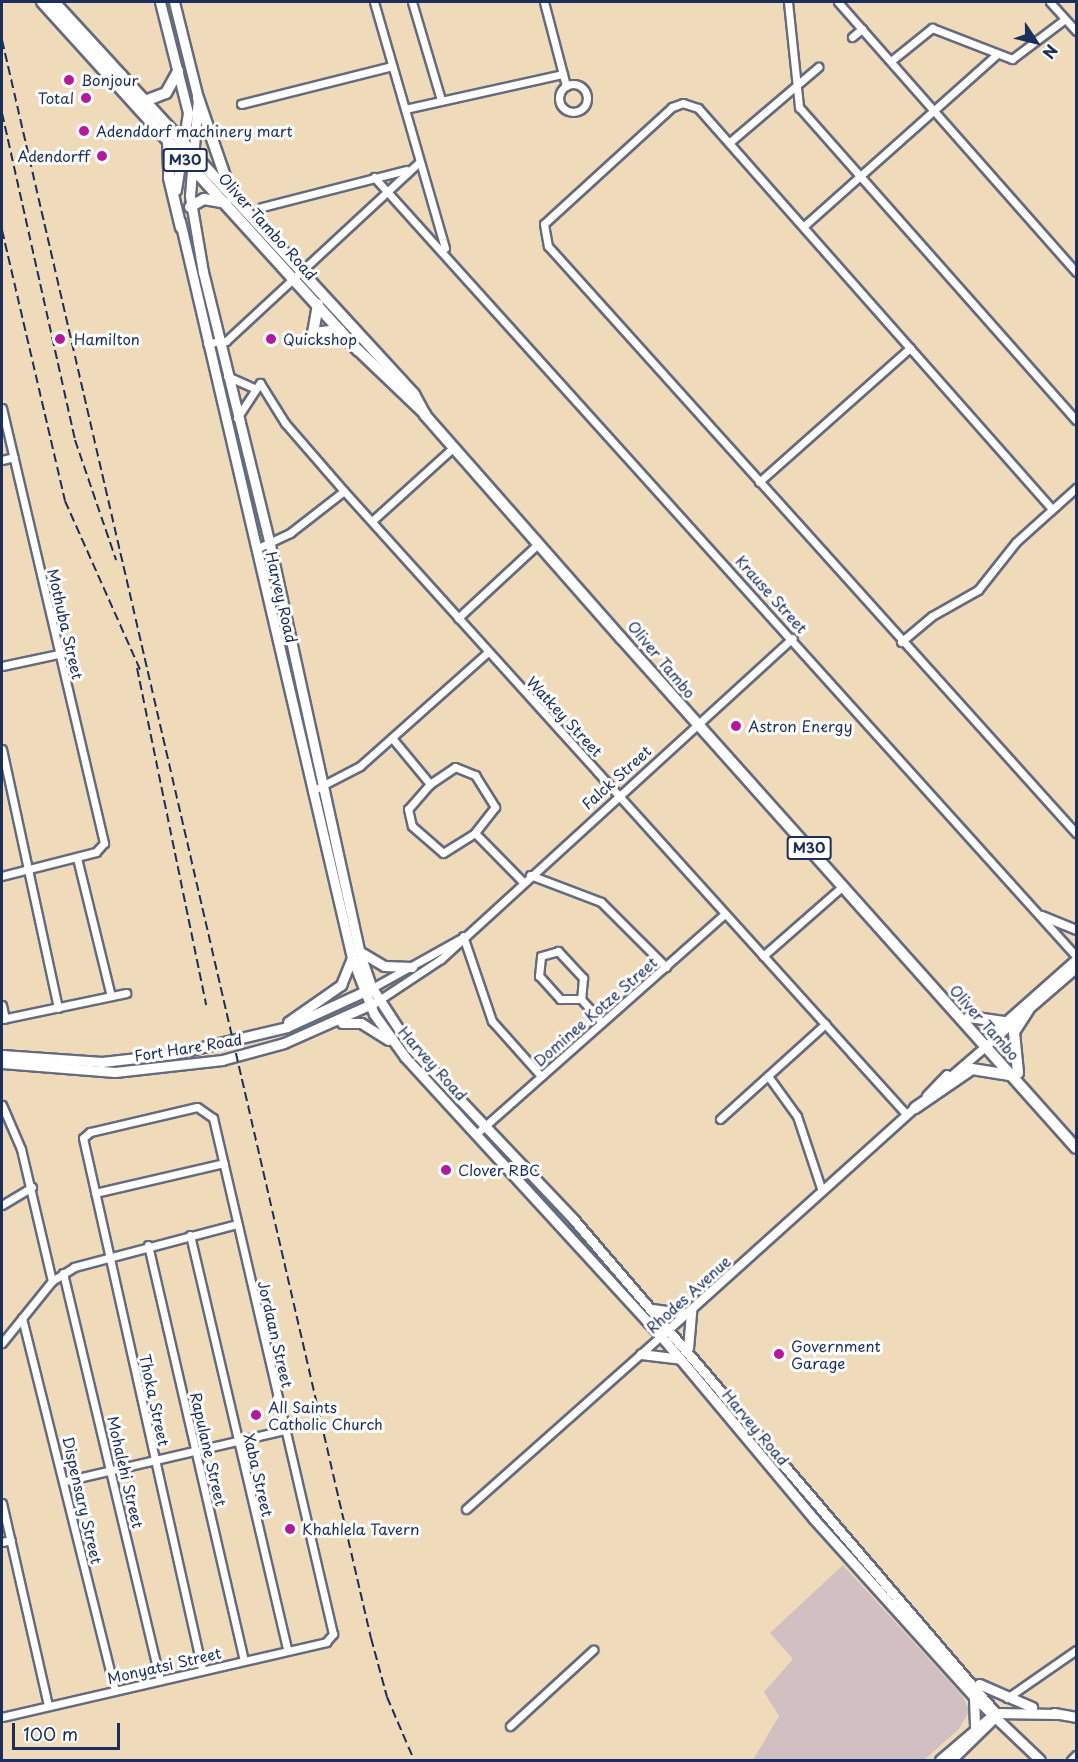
<!DOCTYPE html>
<style>
body{margin:0}
#map{position:relative;width:1078px;height:1762px;overflow:hidden;background:#efdbba;font-family:"Playpen Sans",sans-serif}
div>[style]{position:absolute}
[style*='--x']{left:calc(var(--x)*1px);top:calc(var(--y)*1px);width:calc(var(--w)*1px);rotate:calc(var(--a)*1deg)}
.industrial>*{inset:0;background:#d2bfc1}
.roads{filter:drop-shadow(2px 0 #656b7e) drop-shadow(-2px 0 #656b7e) drop-shadow(0 2px #656b7e) drop-shadow(0 -2px #656b7e)}
.minor>*{height:7px;margin:-3.5px;padding:0 3.5px;transform-origin:3.5px;border-radius:3.5px;background:#fff}
.minor>.ring{margin:-3.5px;padding:0;box-sizing:content-box;background:none;border:7px solid #fff;border-radius:50%}
.tertiary>*{height:8px;margin:-4px;padding:0 4px;transform-origin:4px;border-radius:4px;background:#fff}
.secondary>*{height:9px;margin:-4.5px;padding:0 4.5px;transform-origin:4.5px;border-radius:4.5px;background:#fff}
.primary>*{height:10px;margin:-5px;padding:0 5px;transform-origin:5px;border-radius:5px;background:#fff}
.rail>*{height:2px;margin-top:-1px;transform-origin:0;background:repeating-linear-gradient(90deg,#1b2f5e 0 9px,transparent 0 13.5px)}
.dots>*{width:16px;height:16px;translate:-50% -50%;box-sizing:border-box;border:3px solid #fff;border-radius:50%}
span{translate:-50% -50%;white-space:nowrap;text-align:center;line-height:1.15;-webkit-text-stroke:6px #fff;paint-order:stroke}
.shield-label span{padding:2px 4px;background:#fff;border:2px solid;border-radius:4px;-webkit-text-stroke-width:0}
.shield-label{font-size:14px;color:#1b2f5e;font-weight:700}
.poi-label{font-size:15px;color:#1b2f5e}
.left{translate:0 -50%;text-align:left}
.right{translate:-100% -50%;text-align:right}
.street-label{font-size:15px;color:#1b2f5e}
.frame{position:absolute;inset:0;border:3px solid #1b2f5e;pointer-events:none}
.north{position:absolute;left:1006px;top:12px;width:60px;height:60px;-webkit-text-stroke:4px #fff;paint-order:stroke;rotate:125deg;font-size:16px;font-weight:700;line-height:24px;text-align:center;color:#1b2f5e}
.north::after{content:'';display:block;margin:auto;width:21px;height:27px;background:#1b2f5e;clip-path:polygon(50% 0,100% 100%,50% 72%,0 100%)}
.scale{position:absolute;left:12px;top:1723px;width:108px;height:27px;box-sizing:border-box;border:3px solid #1b2f5e;border-top:0;padding-left:8px;font-size:18px;line-height:21px;white-space:nowrap;color:#1b2f5e;-webkit-text-stroke:4px #fff;paint-order:stroke}
</style>
<div id="map">
<div class="industrial">
<div style="clip-path:polygon(843px 1565px,961px 1694px,970px 1710px,959px 1729px,924px 1760px,753px 1760px,779px 1716px,764px 1692px,793px 1659px,770px 1633px)"></div>
</div>
<div class="roads">
<div class="minor">
<div style="--x:374;--y:2;--w:256;--a:73.9"></div>
<div style="--x:412;--y:2;--w:102;--a:73.5"></div>
<div style="--x:544;--y:2;--w:87;--a:75.3"></div>
<div style="--x:788;--y:2;--w:106;--a:84"></div>
<div style="--x:799;--y:107;--w:418;--a:48.5"></div>
<div style="--x:838;--y:2;--w:360;--a:48.6"></div>
<div style="--x:1050;--y:2;--w:39;--a:48"></div>
<div style="--x:852;--y:37;--w:13;--a:-39"></div>
<div style="--x:891;--y:61;--w:53;--a:-38.8"></div>
<div style="--x:932;--y:28;--w:86;--a:21.2"></div>
<div style="--x:1012;--y:59;--w:66;--a:-37"></div>
<div class="ring" style="left:559px;top:84px;width:21px;height:21px"></div>
<div style="--x:241;--y:104;--w:156;--a:-14.1"></div>
<div style="--x:405;--y:109;--w:162;--a:-12.5"></div>
<div style="--x:730;--y:142;--w:116;--a:-40.4"></div>
<div style="--x:374;--y:177;--w:1049;--a:47.98"></div>
<div style="--x:262;--y:207;--w:149;--a:-14.4"></div>
<div style="--x:804;--y:226;--w:257;--a:-41.7"></div>
<div style="--x:207;--y:343;--w:19;--a:-6"></div>
<div style="--x:226;--y:341;--w:263;--a:-42.8"></div>
<div style="--x:227;--y:376;--w:30;--a:24"></div>
<div style="--x:2;--y:408;--w:447;--a:76.8"></div>
<div style="--x:104;--y:843;--w:12;--a:132"></div>
<div style="--x:96;--y:852;--w:97;--a:165.7"></div>
<div style="--x:237;--y:418;--w:42;--a:-56.7"></div>
<div style="--x:260;--y:383;--w:47;--a:58"></div>
<div style="--x:285;--y:423;--w:90;--a:49.1"></div>
<div style="--x:344;--y:491;--w:840;--a:47.94"></div>
<div style="--x:2;--y:460;--w:12;--a:-14"></div>
<div style="--x:759;--y:482;--w:202;--a:-41.6"></div>
<div style="--x:1052;--y:509;--w:535;--a:-131.44"></div>
<div style="--x:698;--y:108;--w:16;--a:-162"></div>
<div style="--x:683;--y:103;--w:12;--a:160"></div>
<div style="--x:672;--y:107;--w:173;--a:137.6"></div>
<div style="--x:544;--y:224;--w:22;--a:80"></div>
<div style="--x:548;--y:246;--w:790;--a:48.03"></div>
<div style="--x:372;--y:521;--w:110;--a:-42.1"></div>
<div style="--x:256;--y:549;--w:38;--a:-25"></div>
<div style="--x:290;--y:533;--w:68;--a:-37.9"></div>
<div style="--x:458;--y:618;--w:110;--a:-42.8"></div>
<div style="--x:901;--y:642;--w:40;--a:-40"></div>
<div style="--x:932;--y:616;--w:53;--a:-29.5"></div>
<div style="--x:978;--y:590;--w:61;--a:-51.6"></div>
<div style="--x:1016;--y:542;--w:81;--a:-42"></div>
<div style="--x:2;--y:666;--w:57;--a:-12.1"></div>
<div style="--x:392;--y:738;--w:60;--a:50.4"></div>
<div style="--x:430;--y:784;--w:30;--a:-34"></div>
<div style="--x:455;--y:767;--w:22;--a:22"></div>
<div style="--x:475;--y:775;--w:38;--a:58"></div>
<div style="--x:495;--y:807;--w:33;--a:128"></div>
<div style="--x:475;--y:833;--w:69;--a:45.6"></div>
<div style="--x:2;--y:749;--w:265;--a:77.8"></div>
<div style="--x:430;--y:784;--w:33;--a:131"></div>
<div style="--x:408;--y:809;--w:17;--a:77"></div>
<div style="--x:412;--y:826;--w:41;--a:41.1"></div>
<div style="--x:443;--y:853;--w:38;--a:-32"></div>
<div style="--x:312;--y:791;--w:54;--a:-27.5"></div>
<div style="--x:360;--y:766;--w:171;--a:-41.7"></div>
<div style="--x:77;--y:858;--w:142;--a:76.2"></div>
<div style="--x:530;--y:875;--w:76;--a:20.8"></div>
<div style="--x:601;--y:902;--w:92;--a:45"></div>
<div style="--x:463;--y:936;--w:90;--a:71.2"></div>
<div style="--x:492;--y:1021;--w:74;--a:48.3"></div>
<div style="--x:558;--y:951;--w:37;--a:47"></div>
<div style="--x:583;--y:978;--w:21;--a:95"></div>
<div style="--x:581;--y:999;--w:21;--a:180"></div>
<div style="--x:560;--y:999;--w:31;--a:-132"></div>
<div style="--x:539;--y:976;--w:20;--a:-84"></div>
<div style="--x:541;--y:956;--w:18;--a:-16"></div>
<div style="--x:763;--y:956;--w:106;--a:-41.2"></div>
<div style="--x:372;--y:988;--w:101;--a:-29.1"></div>
<div style="--x:581;--y:999;--w:31;--a:48"></div>
<div style="--x:379;--y:1000;--w:74;--a:-33.5"></div>
<div style="--x:441;--y:959;--w:476;--a:-42.4"></div>
<div style="--x:2;--y:1005;--w:14;--a:78"></div>
<div style="--x:2;--y:1019;--w:127;--a:-11.8"></div>
<div style="--x:768;--y:1076;--w:49;--a:54.1"></div>
<div style="--x:797;--y:1116;--w:79;--a:71.6"></div>
<div style="--x:2;--y:1105;--w:48;--a:66.6"></div>
<div style="--x:21;--y:1149;--w:136;--a:76.8"></div>
<div style="--x:720;--y:1119;--w:142;--a:-42.1"></div>
<div style="--x:476;--y:1134;--w:332;--a:-41.5"></div>
<div style="--x:95;--y:1193;--w:132;--a:-13.1"></div>
<div style="--x:2;--y:1205;--w:35;--a:-31"></div>
<div style="--x:190;--y:1235;--w:426;--a:76.8"></div>
<div style="--x:148;--y:1245;--w:426;--a:77"></div>
<div style="--x:63;--y:1273;--w:417;--a:76.6"></div>
<div style="--x:22;--y:1318;--w:383;--a:76"></div>
<div style="--x:2;--y:1343;--w:80;--a:-51.1"></div>
<div style="--x:52;--y:1281;--w:26;--a:-32"></div>
<div style="--x:74;--y:1267;--w:169;--a:-14.8"></div>
<div style="--x:65;--y:1481;--w:225;--a:-13.1"></div>
<div style="--x:2;--y:1503;--w:208;--a:77.2"></div>
<div style="--x:466;--y:1509;--w:261;--a:-41.6"></div>
<div style="--x:2;--y:1542;--w:9;--a:-13"></div>
<div style="--x:1007;--y:1698;--w:84;--a:-34.8"></div>
<div style="--x:2;--y:1717;--w:333;--a:-13"></div>
<div style="--x:326;--y:1642;--w:11;--a:-49"></div>
<div style="--x:333;--y:1634;--w:530;--a:-103.09"></div>
<div style="--x:213;--y:1118;--w:19;--a:-145"></div>
<div style="--x:197;--y:1107;--w:110;--a:166.8"></div>
<div style="--x:90;--y:1132;--w:9;--a:139"></div>
<div style="--x:83;--y:1138;--w:544;--a:77.37"></div>
<div style="--x:510;--y:1726;--w:113;--a:-42.5"></div>
<div style="--x:1071;--y:1760;--w:7;--a:-45"></div>
</div>
<div class="tertiary">
<div style="--x:1042;--y:916;--w:37;--a:22"></div>
<div style="--x:990;--y:1036;--w:115;--a:-41.5"></div>
<div style="--x:945;--y:1082;--w:173;--a:-40.8"></div>
<div style="--x:927;--y:1096;--w:29;--a:-46"></div>
<div style="--x:664;--y:1334;--w:343;--a:-42"></div>
</div>
<div class="secondary">
<div style="--x:160;--y:2;--w:114;--a:75.8"></div>
<div style="--x:188;--y:113;--w:78;--a:98.9"></div>
<div style="--x:174;--y:2;--w:99;--a:76"></div>
<div style="--x:198;--y:98;--w:98;--a:94.7"></div>
<div style="--x:190;--y:196;--w:77;--a:80.3"></div>
<div style="--x:203;--y:272;--w:281;--a:76.2"></div>
<div style="--x:270;--y:545;--w:416;--a:77.6"></div>
<div style="--x:359;--y:951;--w:39;--a:71"></div>
<div style="--x:372;--y:988;--w:72;--a:57"></div>
<div style="--x:411;--y:1048;--w:237;--a:46.5"></div>
<div style="--x:574;--y:1220;--w:645;--a:49.47"></div>
<div style="--x:180;--y:221;--w:757;--a:76.86"></div>
<div style="--x:352;--y:958;--w:60;--a:68.6"></div>
<div style="--x:374;--y:1014;--w:53;--a:54.2"></div>
<div style="--x:405;--y:1057;--w:379;--a:47.5"></div>
<div style="--x:661;--y:1336;--w:239;--a:50.1"></div>
<div style="--x:814;--y:1519;--w:239;--a:48"></div>
<div style="--x:974;--y:1697;--w:91;--a:43.7"></div>
<div style="--x:359;--y:951;--w:29;--a:31"></div>
<div style="--x:384;--y:966;--w:28;--a:2"></div>
<div style="--x:288;--y:1022;--w:65;--a:-34.9"></div>
<div style="--x:341;--y:985;--w:29;--a:-68"></div>
<div style="--x:342;--y:1023;--w:19;--a:0"></div>
<div style="--x:361;--y:1023;--w:32;--a:32"></div>
<div style="--x:2;--y:1055;--w:100;--a:4"></div>
<div style="--x:102;--y:1062;--w:71;--a:-6.4"></div>
<div style="--x:173;--y:1054;--w:117;--a:-13.3"></div>
<div style="--x:287;--y:1027;--w:89;--a:-24.6"></div>
<div style="--x:2;--y:1063;--w:113;--a:4.6"></div>
<div style="--x:115;--y:1072;--w:108;--a:-6.4"></div>
<div style="--x:222;--y:1060;--w:64;--a:-15.3"></div>
<div style="--x:284;--y:1043;--w:98;--a:-24"></div>
<div style="--x:652;--y:1309;--w:34;--a:8"></div>
<div style="--x:688;--y:1348;--w:38;--a:-85"></div>
<div style="--x:641;--y:1354;--w:38;--a:7"></div>
<div style="--x:979;--y:1684;--w:58;--a:23.5"></div>
<div style="--x:974;--y:1697;--w:30;--a:88"></div>
<div style="--x:1054;--y:1713;--w:22;--a:10"></div>
<div style="--x:940;--y:1760;--w:72;--a:-40.5"></div>
<div style="--x:995;--y:1713;--w:63;--a:0.9"></div>
<div style="--x:951;--y:1760;--w:56;--a:-44.3"></div>
</div>
<div class="primary">
<div style="--x:42;--y:2;--w:470;--a:47.8"></div>
<div style="--x:358;--y:350;--w:93;--a:43.7"></div>
<div style="--x:54;--y:2;--w:532;--a:47.44"></div>
<div style="--x:414;--y:394;--w:24;--a:62"></div>
<div style="--x:425;--y:415;--w:297;--a:48.7"></div>
<div style="--x:621;--y:638;--w:683;--a:48.26"></div>
<div style="--x:198;--y:98;--w:98;--a:71"></div>
<div style="--x:145;--y:101;--w:22;--a:-21"></div>
<div style="--x:166;--y:93;--w:25;--a:-61"></div>
<div style="--x:168;--y:141;--w:37;--a:88"></div>
<div style="--x:169;--y:178;--w:51;--a:76.5"></div>
<div style="--x:190;--y:207;--w:16;--a:-30"></div>
<div style="--x:204;--y:199;--w:22;--a:10"></div>
<div style="--x:313;--y:333;--w:29;--a:-80"></div>
<div style="--x:314;--y:333;--w:26;--a:-7"></div>
<div style="--x:969;--y:1017;--w:37;--a:8"></div>
<div style="--x:1018;--y:1073;--w:41;--a:-95.6"></div>
<div style="--x:1014;--y:1032;--w:27;--a:-57"></div>
<div style="--x:915;--y:1108;--w:69;--a:-34.4"></div>
<div style="--x:972;--y:1069;--w:38;--a:9"></div>
</div>
</div>
<div class="rail">
<div style="--x:2;--y:40;--w:1640;--a:77"></div>
<div style="--x:371;--y:1638;--w:61;--a:74.8"></div>
<div style="--x:387;--y:1697;--w:69;--a:66.8"></div>
<div style="--x:2;--y:113;--w:335;--a:77.4"></div>
<div style="--x:75;--y:440;--w:127;--a:71.1"></div>
<div style="--x:2;--y:230;--w:278;--a:76.9"></div>
<div style="--x:65;--y:501;--w:189;--a:66"></div>
<div style="--x:137;--y:668;--w:344;--a:78.4"></div>
</div>
<div class="dots">
<div style="left:69px;top:80px;background:#b5179e"></div>
<div style="left:86px;top:98px;background:#b5179e"></div>
<div style="left:84px;top:131px;background:#b5179e"></div>
<div style="left:102px;top:156px;background:#b5179e"></div>
<div style="left:60px;top:339px;background:#b5179e"></div>
<div style="left:271px;top:339px;background:#b5179e"></div>
<div style="left:736px;top:726px;background:#b5179e"></div>
<div style="left:446px;top:1170px;background:#b5179e"></div>
<div style="left:779px;top:1354px;background:#b5179e"></div>
<div style="left:256px;top:1415px;background:#b5179e"></div>
<div style="left:290px;top:1529px;background:#b5179e"></div>
</div>
<div class="shield-label">
<span style="left:185px;top:160px">M30</span>
<span style="left:809px;top:848px">M30</span>
</div>
<div class="poi-label">
<span class="left" style="left:81px;top:80px">Bonjour</span>
<span class="right" style="left:74px;top:98px">Total</span>
<span class="left" style="left:96px;top:131px">Adenddorf machinery mart</span>
<span class="right" style="left:90px;top:156px">Adendorff</span>
<span class="left" style="left:74px;top:339px">Hamilton</span>
<span class="left" style="left:283px;top:339px">Quickshop</span>
<span class="left" style="left:748px;top:726px">Astron Energy</span>
<span class="left" style="left:458px;top:1170px">Clover RBC</span>
<span class="left" style="left:791px;top:1354px">Government<br>Garage</span>
<span class="left" style="left:268px;top:1415px">All Saints<br>Catholic Church</span>
<span class="left" style="left:302px;top:1529px">Khahlela Tavern</span>
</div>
<div class="street-label">
<span style="left:268px;top:226px;rotate:48deg">Oliver Tambo Road</span>
<span style="left:772px;top:594px;rotate:48deg">Krause Street</span>
<span style="left:282px;top:597px;rotate:77deg">Harvey Road</span>
<span style="left:66px;top:624px;rotate:77deg">Mothuba Street</span>
<span style="left:662px;top:659px;rotate:50deg">Oliver Tambo</span>
<span style="left:565px;top:716px;rotate:47deg">Watkey Street</span>
<span style="left:616px;top:777px;rotate:-42deg">Falck Street</span>
<span style="left:595px;top:1011px;rotate:-41deg">Dominee Kotze Street</span>
<span style="left:985px;top:1022px;rotate:48deg">Oliver Tambo</span>
<span style="left:188px;top:1047px;rotate:-9deg">Fort Hare Road</span>
<span style="left:433px;top:1063px;rotate:48deg">Harvey Road</span>
<span style="left:688px;top:1294px;rotate:-42deg">Rhodes Avenue</span>
<span style="left:276px;top:1334px;rotate:77deg">Jordaan Street</span>
<span style="left:155px;top:1400px;rotate:78deg">Thoka Street</span>
<span style="left:756px;top:1427px;rotate:50deg">Harvey Road</span>
<span style="left:209px;top:1449px;rotate:77deg">Rapulane Street</span>
<span style="left:126px;top:1472px;rotate:77deg">Mohalehi Street</span>
<span style="left:259px;top:1475px;rotate:77deg">Xaba Street</span>
<span style="left:83px;top:1500px;rotate:77deg">Dispensary Street</span>
<span style="left:164px;top:1665px;rotate:-13deg">Monyatsi Street</span>
</div>
<div class="frame"></div>
<div class="north">N</div>
<div class="scale">100 m</div>
</div>
